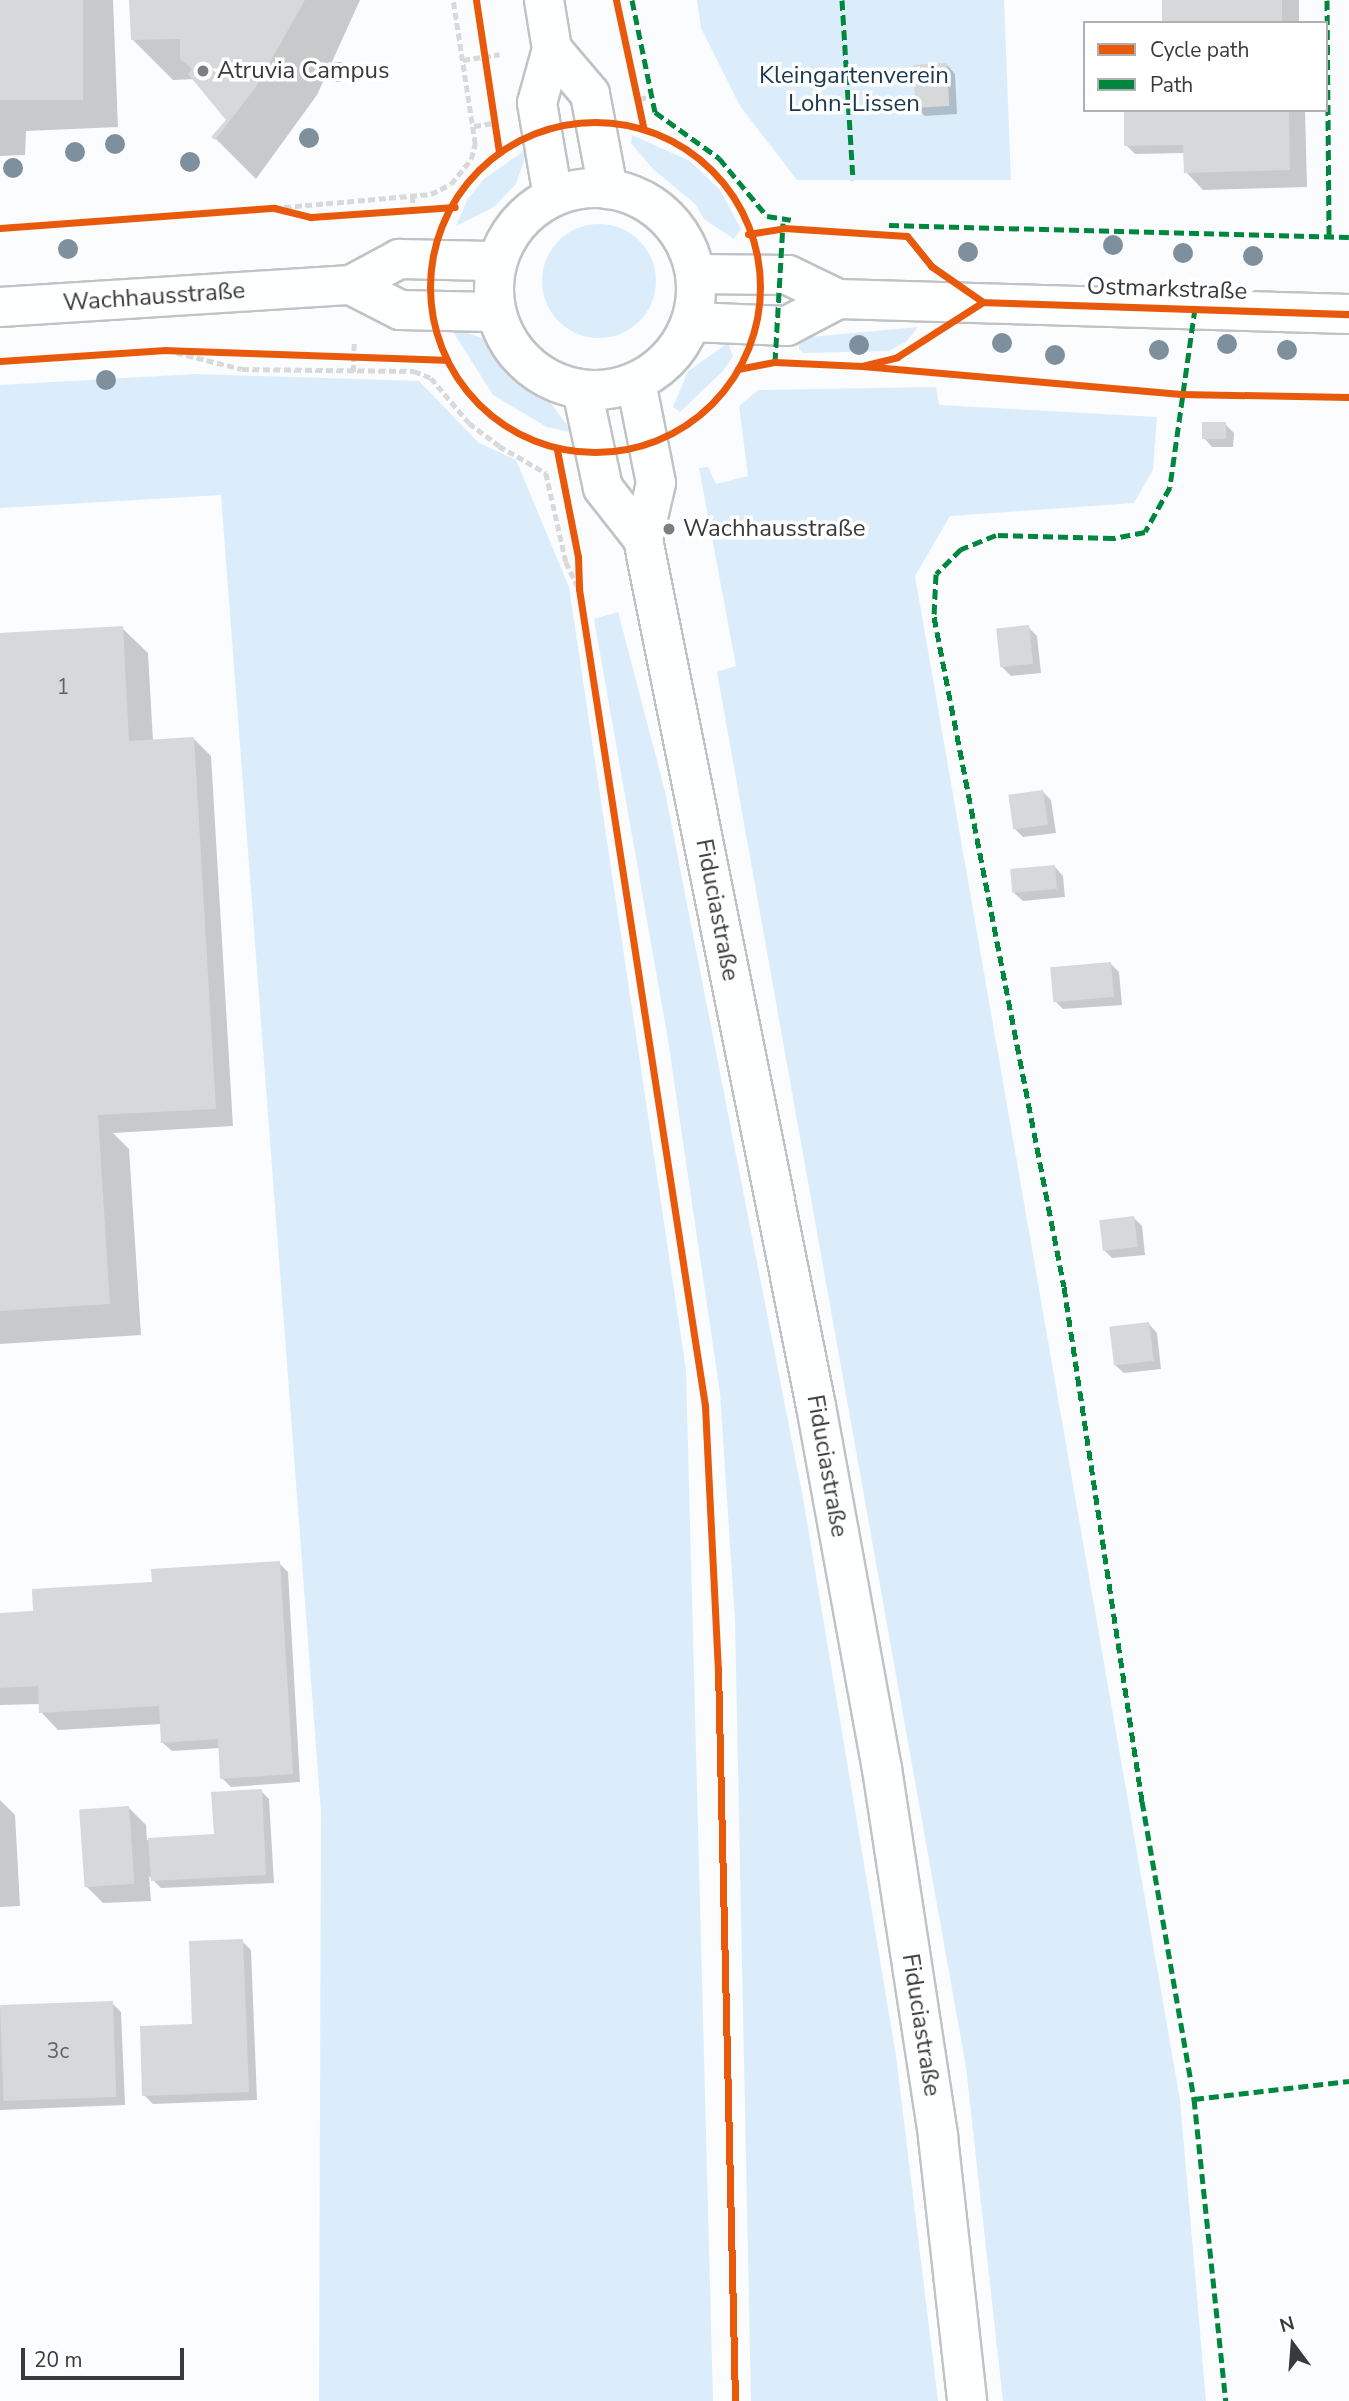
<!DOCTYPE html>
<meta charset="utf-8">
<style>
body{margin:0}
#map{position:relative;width:1349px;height:2401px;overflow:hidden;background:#fafcfd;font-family:"Nunito Sans",sans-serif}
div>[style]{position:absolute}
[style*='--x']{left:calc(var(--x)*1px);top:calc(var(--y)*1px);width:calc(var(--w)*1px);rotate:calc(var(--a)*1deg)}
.green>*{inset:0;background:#dbedfb}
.round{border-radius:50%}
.shadow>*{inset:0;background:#0003;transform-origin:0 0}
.building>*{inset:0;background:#d7d8d9;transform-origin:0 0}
.path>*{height:4.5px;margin-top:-2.25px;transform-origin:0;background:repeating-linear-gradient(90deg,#d9d9da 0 7px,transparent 0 10.5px)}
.roads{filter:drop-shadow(2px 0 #c1c2c3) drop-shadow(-2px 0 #c1c2c3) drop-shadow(0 2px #c1c2c3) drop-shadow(0 -2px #c1c2c3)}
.street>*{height:38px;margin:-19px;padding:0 19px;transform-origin:19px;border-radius:19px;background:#feffff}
.secondary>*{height:38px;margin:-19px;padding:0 19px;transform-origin:19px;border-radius:19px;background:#feffff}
.secondary>.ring{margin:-19px;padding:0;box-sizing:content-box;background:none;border:38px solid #feffff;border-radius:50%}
.quiet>*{height:5px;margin-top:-2.5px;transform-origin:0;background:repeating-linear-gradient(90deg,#00873e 0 10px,transparent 0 15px)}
.cycleway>*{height:7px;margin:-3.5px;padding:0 3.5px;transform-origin:3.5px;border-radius:3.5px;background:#e8590c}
.cycleway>.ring{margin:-3.5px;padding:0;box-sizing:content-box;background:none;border:7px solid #e8590c;border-radius:50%}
.trees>*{width:20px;height:20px;margin:-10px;border-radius:50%;background:#7e909d}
.dots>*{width:19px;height:19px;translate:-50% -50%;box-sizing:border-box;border:4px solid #fff;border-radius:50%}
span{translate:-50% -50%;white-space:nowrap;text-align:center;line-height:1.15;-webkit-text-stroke:7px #fff;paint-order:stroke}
.number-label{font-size:21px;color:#606263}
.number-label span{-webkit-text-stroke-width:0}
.poi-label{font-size:24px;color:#383a3c}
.left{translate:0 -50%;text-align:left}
.park-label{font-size:24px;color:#19384f}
.street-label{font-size:24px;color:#383a3c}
.legend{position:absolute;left:1083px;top:21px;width:245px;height:91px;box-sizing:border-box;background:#fff;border:2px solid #afb0b1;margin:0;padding:9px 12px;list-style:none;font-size:21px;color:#383a3c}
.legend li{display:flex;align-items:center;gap:14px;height:35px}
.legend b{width:35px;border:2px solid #afb0b1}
.north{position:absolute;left:1258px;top:2310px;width:70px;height:70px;-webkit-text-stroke:5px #fff;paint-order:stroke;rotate:344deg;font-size:19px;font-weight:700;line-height:28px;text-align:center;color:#383a3c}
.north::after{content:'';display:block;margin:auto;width:24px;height:32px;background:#383a3c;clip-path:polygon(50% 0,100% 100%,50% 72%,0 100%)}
.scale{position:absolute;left:21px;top:2348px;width:163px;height:32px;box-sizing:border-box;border:4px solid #383a3c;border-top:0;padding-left:9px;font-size:21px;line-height:24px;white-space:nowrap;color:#383a3c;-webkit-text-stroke:5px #fff;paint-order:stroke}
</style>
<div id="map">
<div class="green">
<div style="clip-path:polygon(697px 0,1004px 0,1011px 180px,797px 180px,740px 106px,701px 28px)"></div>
<div style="clip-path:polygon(632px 135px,690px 161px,720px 190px,741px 229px,734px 239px,704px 219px,695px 204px,653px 169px,631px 143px)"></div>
<div style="clip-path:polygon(528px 148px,516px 184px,494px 207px,456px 226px,467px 200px,484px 179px)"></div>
<div class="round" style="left:542px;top:224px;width:114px;height:114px"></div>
<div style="clip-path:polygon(450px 327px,485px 339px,521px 378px,543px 393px,573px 433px,547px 427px,493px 395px)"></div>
<div style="clip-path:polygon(918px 327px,907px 341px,889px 351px,803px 353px,799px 349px,799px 338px)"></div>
<div style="clip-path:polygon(728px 343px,733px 356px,723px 371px,680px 412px,673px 407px,688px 371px)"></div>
<div style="clip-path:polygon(196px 374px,419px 381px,479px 443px,516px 460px,569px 587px,686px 1370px,713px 2401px,319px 2401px,321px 1812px,221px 495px,0 508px,0 385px)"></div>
<div style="clip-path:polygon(936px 387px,939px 405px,1157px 417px,1153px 470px,1134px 503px,950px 516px,915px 576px,1180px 2100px,1206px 2401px,1003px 2401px,966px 2067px,717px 672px,736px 666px,699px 468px,708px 467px,716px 484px,748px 476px,739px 406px,758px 390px)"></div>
<div style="clip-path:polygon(618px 612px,665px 791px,803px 1498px,896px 2056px,938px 2401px,751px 2401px,735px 1620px,720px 1393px,668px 1040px,594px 619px)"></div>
</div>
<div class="shadow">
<div style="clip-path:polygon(0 0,113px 0,118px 127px,26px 131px,25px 155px,0 156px)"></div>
<div style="clip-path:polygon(130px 0,360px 0,317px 95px,256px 179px,214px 137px,228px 120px,195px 79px,173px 80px,133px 40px)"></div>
<div style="left:1164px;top:0;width:135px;height:23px"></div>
<div style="clip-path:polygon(947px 65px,955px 74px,957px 114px,925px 116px,916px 108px)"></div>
<div style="clip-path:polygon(1125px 110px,1305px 110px,1307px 187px,1203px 190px,1186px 172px,1185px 153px,1135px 154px,1126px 145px)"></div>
<div style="clip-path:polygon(1225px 424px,1234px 433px,1233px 447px,1212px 447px,1204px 438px)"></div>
<div style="clip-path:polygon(1028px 627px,1037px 636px,1041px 673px,1011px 676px,1002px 667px)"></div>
<div style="clip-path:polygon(122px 628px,148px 653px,153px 741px,194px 739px,211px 756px,233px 1126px,113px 1133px,129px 1149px,141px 1335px,0 1344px,0 634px)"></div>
<div style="clip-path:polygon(1043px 792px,1051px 800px,1056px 833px,1023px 837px,1014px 828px)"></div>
<div style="clip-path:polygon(1055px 867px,1063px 876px,1065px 897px,1023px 901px,1014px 893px)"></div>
<div style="clip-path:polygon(1111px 964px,1119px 972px,1122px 1005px,1063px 1009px,1054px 1000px)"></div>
<div style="clip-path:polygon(1134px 1218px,1142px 1226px,1145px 1255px,1112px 1258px,1104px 1250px)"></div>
<div style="clip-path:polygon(1149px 1324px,1157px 1333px,1161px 1369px,1124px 1373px,1115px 1365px)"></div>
<div style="clip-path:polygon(279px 1563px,288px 1572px,300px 1782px,231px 1787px,222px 1778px,220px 1748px,172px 1751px,163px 1743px,162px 1724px,58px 1730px,41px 1712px,40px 1704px,0 1705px,0 1724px,0 1614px,34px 1612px,151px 1584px)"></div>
<div style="clip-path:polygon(261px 1791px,269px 1799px,274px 1883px,161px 1888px,149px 1876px,151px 1901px,103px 1903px,85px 1885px,129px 1808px,146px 1825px,147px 1840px,215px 1836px)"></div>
<div style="clip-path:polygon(0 1800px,15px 1815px,20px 1906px,0 1907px)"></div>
<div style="clip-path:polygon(242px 1941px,251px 1950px,257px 2100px,153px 2104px,144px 2095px,194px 2025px)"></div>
<div style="clip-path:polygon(112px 2003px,121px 2012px,125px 2105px,0 2110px,0 2008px)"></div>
</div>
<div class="building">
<div style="left:0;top:0;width:83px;height:100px"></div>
<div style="clip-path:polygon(129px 0,305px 0,256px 87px,215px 140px,211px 137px,226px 120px,188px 74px,192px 69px,180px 59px,180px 39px,131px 40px)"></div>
<div style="left:1162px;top:0;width:120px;height:23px"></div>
<div style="left:947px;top:63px;width:43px;height:34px;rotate:87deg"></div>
<div style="clip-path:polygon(1124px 110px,1289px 110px,1290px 170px,1184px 173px,1183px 145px,1124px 146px)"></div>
<div style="left:1202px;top:422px;width:24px;height:17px"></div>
<div style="left:1029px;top:625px;width:39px;height:33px;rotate:84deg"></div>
<div style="clip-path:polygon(123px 626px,129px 741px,194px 737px,216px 1109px,98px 1115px,110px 1304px,0 1311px,0 633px)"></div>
<div style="left:1043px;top:790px;width:35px;height:35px;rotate:82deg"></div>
<div style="left:1055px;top:865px;width:24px;height:45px;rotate:85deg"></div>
<div style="left:1111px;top:962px;width:35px;height:61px;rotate:85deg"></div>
<div style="left:1134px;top:1216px;width:31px;height:35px;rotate:83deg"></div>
<div style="left:1149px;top:1322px;width:39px;height:40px;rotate:83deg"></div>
<div style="clip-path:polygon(280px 1561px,293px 1774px,220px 1779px,218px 1739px,161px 1743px,159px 1706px,39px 1713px,38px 1686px,0 1688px,0 1613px,33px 1611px,32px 1589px,152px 1582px,151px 1569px)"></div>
<div style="clip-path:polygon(262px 1789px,266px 1875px,151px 1881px,148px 1838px,214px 1834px,211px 1792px)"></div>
<div style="left:129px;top:1806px;width:78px;height:50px;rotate:86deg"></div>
<div style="clip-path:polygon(243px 1939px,249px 2092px,142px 2096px,140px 2026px,192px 2024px,189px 1941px)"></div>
<div style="left:113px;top:2001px;width:96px;height:113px;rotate:88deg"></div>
</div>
<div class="path">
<div style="--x:463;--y:60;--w:37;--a:-9"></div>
<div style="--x:639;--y:99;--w:13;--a:-13"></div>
<div style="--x:474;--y:126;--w:18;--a:-9"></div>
<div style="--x:413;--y:196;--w:17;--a:90"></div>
<div style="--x:274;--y:208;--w:158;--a:-5.1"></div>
<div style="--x:431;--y:194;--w:22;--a:-27"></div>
<div style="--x:451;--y:184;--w:32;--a:-51"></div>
<div style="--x:471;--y:159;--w:16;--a:-75"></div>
<div style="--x:475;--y:144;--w:146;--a:-98.7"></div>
<div style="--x:166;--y:350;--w:78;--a:14"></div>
<div style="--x:242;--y:369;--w:172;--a:0.7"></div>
<div style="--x:414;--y:371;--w:18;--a:22"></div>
<div style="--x:431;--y:378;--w:59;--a:49.8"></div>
<div style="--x:469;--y:423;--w:38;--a:37"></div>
<div style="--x:499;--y:446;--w:54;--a:29.9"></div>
<div style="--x:546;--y:473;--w:91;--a:77.3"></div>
<div style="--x:566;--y:562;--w:30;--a:64"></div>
<div style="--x:353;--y:372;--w:31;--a:-88"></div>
</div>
<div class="roads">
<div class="street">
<div style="--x:696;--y:274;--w:92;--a:0.6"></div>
<div style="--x:788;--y:275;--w:55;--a:25.6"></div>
<div style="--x:838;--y:299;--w:511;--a:1.68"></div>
<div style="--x:351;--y:285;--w:55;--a:27"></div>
<div style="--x:400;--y:310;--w:95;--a:1.2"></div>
<div style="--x:0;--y:307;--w:352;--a:-3.6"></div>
<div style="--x:351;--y:285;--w:55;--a:-28.4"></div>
<div style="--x:399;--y:259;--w:98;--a:1.2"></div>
<div style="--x:692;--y:322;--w:95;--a:2.4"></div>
<div style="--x:787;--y:326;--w:58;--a:-27.9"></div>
</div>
<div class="secondary">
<div style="--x:544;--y:0;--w:50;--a:80.7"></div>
<div style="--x:552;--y:49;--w:56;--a:105.5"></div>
<div style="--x:537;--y:103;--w:95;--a:80.3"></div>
<div style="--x:552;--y:49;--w:59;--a:49.8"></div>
<div style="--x:590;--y:94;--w:97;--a:79.3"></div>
<div class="ring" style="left:494px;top:188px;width:164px;height:164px"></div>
<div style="--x:636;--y:382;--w:103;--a:78.8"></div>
<div style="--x:656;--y:483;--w:57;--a:103.1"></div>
<div style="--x:643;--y:539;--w:884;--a:78.72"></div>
<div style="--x:816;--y:1406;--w:369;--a:79.7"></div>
<div style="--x:882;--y:1769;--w:372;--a:81.3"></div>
<div style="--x:938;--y:2137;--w:266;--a:83.7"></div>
<div style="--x:582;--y:390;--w:100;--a:77.9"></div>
<div style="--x:603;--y:488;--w:65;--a:51.9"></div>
</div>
</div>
<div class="quiet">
<div style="--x:632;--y:0;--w:114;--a:78.4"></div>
<div style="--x:655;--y:112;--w:79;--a:35.7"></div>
<div style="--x:719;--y:158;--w:75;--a:50.4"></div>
<div style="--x:767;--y:216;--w:24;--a:9"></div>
<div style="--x:842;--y:0;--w:180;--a:86.5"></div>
<div style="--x:1327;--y:0;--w:236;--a:89.5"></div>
<div style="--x:889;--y:225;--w:460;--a:1.5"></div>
<div style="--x:1195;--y:308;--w:181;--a:98"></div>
<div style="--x:1170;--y:487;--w:51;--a:119.1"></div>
<div style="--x:1145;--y:532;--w:33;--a:169"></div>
<div style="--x:1113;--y:538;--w:117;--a:-178.5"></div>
<div style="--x:996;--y:535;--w:38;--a:158"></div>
<div style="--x:961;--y:549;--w:35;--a:135"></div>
<div style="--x:936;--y:574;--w:43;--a:92.7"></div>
<div style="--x:934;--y:617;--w:682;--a:79.02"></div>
<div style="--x:1064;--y:1287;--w:520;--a:81.37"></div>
<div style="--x:1142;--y:1801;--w:303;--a:80.1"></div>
<div style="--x:1194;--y:2099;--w:304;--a:84"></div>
<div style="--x:775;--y:362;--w:139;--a:-86.7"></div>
<div style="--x:1194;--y:2099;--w:156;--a:-6.6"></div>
</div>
<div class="cycleway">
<div style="--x:476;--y:0;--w:154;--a:81.4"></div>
<div style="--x:616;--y:0;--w:129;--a:77.9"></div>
<div class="ring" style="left:430px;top:122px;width:323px;height:323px"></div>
<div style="--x:0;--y:228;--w:275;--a:-4.2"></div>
<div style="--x:274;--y:208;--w:38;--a:14"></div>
<div style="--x:311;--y:217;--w:144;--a:-4"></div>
<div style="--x:748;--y:234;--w:36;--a:-9"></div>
<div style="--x:784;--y:228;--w:123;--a:3.7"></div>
<div style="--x:907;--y:236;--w:38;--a:51"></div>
<div style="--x:931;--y:266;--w:63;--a:34.7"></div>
<div style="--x:983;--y:302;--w:366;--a:1.9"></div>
<div style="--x:0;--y:361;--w:166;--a:-3.8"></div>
<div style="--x:166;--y:350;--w:281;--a:2"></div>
<div style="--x:862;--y:366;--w:320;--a:5"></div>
<div style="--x:1181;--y:394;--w:168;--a:1"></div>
<div style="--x:738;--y:369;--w:38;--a:-11"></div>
<div style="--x:775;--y:362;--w:87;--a:2.6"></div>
<div style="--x:862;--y:366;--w:36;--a:-14"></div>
<div style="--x:897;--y:357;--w:102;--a:-32.6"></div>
<div style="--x:557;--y:450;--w:109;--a:78.9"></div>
<div style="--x:578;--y:557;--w:32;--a:88"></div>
<div style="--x:579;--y:589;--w:827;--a:81.23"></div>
<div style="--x:705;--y:1406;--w:262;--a:87.2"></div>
<div style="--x:718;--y:1668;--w:733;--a:88.67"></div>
</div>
<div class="trees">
<div style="left:338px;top:72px"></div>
<div style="left:309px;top:138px"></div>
<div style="left:115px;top:144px"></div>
<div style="left:75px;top:152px"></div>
<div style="left:190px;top:162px"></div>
<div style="left:13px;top:168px"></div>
<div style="left:1113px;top:245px"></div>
<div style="left:68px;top:249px"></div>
<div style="left:968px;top:252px"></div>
<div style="left:1183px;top:253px"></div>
<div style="left:1253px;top:256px"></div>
<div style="left:1002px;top:343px"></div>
<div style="left:1227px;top:344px"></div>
<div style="left:859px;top:345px"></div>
<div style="left:1159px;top:350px"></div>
<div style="left:1287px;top:350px"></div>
<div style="left:1055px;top:355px"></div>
<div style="left:106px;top:380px"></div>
</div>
<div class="dots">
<div style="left:203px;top:71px;background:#7c7e80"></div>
<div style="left:669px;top:529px;background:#7c7e80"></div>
</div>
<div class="number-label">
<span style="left:63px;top:687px">1</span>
<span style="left:58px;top:2051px">3c</span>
</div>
<div class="poi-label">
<span class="left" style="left:217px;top:71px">Atruvia Campus</span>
<span class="left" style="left:683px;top:529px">Wachhausstraße</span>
</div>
<div class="park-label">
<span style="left:854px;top:90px">Kleingartenverein<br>Lohn-Lissen</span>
</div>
<div class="street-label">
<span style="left:1167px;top:289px;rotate:2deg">Ostmarkstraße</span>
<span style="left:154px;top:297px;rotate:-4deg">Wachhausstraße</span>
<span style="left:717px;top:910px;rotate:79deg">Fiduciastraße</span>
<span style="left:827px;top:1466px;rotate:80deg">Fiduciastraße</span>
<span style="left:921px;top:2025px;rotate:81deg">Fiduciastraße</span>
</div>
<ul class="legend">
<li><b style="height:9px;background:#e8590c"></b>Cycle path</li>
<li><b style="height:9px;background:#00873e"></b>Path</li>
</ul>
<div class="north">N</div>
<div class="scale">20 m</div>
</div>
